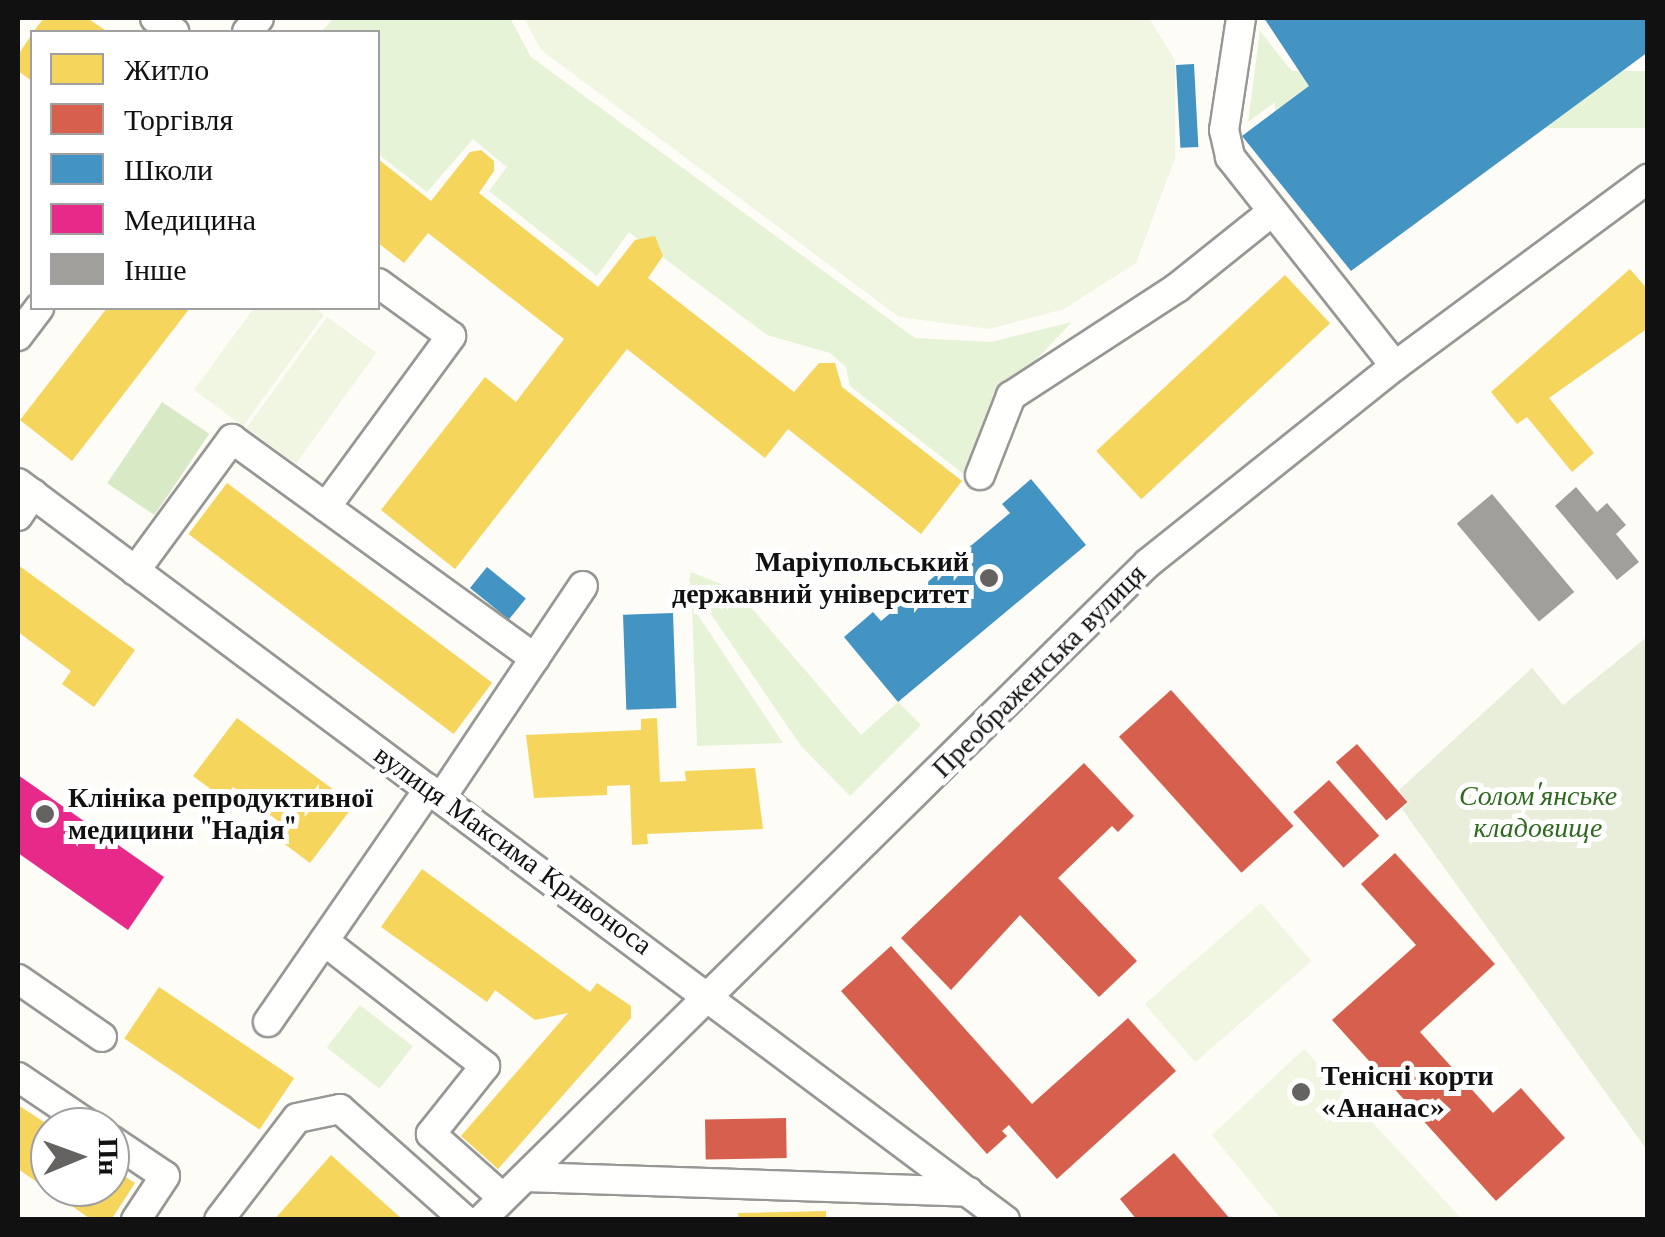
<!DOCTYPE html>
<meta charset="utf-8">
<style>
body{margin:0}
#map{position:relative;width:1665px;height:1237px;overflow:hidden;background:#fdfcf7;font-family:"Libre Baskerville",serif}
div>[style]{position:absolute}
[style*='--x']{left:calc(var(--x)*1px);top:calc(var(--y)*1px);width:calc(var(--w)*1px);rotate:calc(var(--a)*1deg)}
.green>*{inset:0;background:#e7f3d7;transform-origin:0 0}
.forest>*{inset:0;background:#d8eac5;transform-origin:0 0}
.cemetery>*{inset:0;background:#e9eedb}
.pitch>*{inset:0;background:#f0f6e1;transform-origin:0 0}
.homes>*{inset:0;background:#f6d55c;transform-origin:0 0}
.shops>*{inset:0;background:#d6604d;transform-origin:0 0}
.schools>*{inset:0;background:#4393c3;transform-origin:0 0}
.health>*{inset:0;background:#e7298a}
.building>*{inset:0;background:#a19f9c;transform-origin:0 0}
.roads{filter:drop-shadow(2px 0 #979795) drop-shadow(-2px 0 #979795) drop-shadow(0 2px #979795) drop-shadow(0 -2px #979795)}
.minor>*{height:28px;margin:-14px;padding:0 14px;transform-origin:14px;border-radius:14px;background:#fffffe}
.dots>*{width:28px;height:28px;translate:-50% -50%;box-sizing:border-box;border:5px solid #fff;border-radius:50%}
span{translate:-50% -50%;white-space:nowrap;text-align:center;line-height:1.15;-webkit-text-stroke:10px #fff;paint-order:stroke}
.poi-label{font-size:28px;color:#111;font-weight:700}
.right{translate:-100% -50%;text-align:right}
.left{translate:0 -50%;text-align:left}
.street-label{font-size:28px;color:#111}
.park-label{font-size:28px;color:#2f6b1f;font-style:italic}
.frame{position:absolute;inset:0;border:20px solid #111;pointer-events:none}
.legend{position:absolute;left:30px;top:30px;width:350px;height:280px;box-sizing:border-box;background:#fff;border:2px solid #a0a0a0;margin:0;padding:12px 18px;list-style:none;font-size:30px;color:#111}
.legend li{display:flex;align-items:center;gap:20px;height:50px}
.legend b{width:50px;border:2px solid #a0a0a0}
.north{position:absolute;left:30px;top:1107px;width:100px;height:100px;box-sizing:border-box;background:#fff;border:2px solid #a0a0a0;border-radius:50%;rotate:89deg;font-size:28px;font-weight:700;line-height:40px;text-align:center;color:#111}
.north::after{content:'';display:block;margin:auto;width:35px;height:45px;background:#646362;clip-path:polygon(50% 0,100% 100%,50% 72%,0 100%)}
</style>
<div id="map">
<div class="green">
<div style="clip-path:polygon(334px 18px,510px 18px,531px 57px,915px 338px,991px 342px,1072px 322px,1000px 398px,966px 476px,850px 386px,846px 367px,830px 353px,767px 335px,629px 232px,597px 276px,489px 191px,507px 167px,473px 139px,427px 192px,378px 154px,378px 32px,321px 32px)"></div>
<div style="clip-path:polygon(1260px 31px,1301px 83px,1248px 122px)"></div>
<div style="left:1647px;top:71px;width:57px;height:372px;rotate:90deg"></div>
<div style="clip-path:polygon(691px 572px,736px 590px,861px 735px,898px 702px,921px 725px,850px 796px,801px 746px,689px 582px)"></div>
<div style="clip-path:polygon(692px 606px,783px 743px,697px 746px)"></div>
<div style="left:360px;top:1005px;width:67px;height:54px;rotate:38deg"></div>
</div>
<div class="forest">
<div style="left:162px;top:402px;width:57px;height:98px;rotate:34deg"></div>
</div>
<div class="cemetery">
<div style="clip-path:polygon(1647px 637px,1647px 1150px,1402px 809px,1409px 802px,1399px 790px,1532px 668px,1563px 705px)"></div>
</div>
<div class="pitch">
<div style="clip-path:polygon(524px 18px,1149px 18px,1175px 60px,1175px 158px,1136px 263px,1064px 309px,989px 329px,899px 317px,541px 50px)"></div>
<div style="clip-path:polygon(254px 308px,315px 308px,324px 315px,243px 426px,194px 390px)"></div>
<div style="left:327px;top:317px;width:61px;height:137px;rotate:36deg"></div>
<div style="left:1261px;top:903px;width:77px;height:154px;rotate:49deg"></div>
<div style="clip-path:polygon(1304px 1049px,1462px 1219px,1281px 1219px,1212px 1135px)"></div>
</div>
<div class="homes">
<div style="clip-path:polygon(44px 18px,87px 18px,108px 32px,33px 32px)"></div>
<div style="clip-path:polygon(32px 34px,32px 81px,18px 71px,18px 55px)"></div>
<div style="clip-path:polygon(470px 152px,481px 150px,494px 161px,494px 171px,479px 193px,598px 287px,635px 240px,655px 236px,663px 256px,648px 278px,794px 392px,819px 363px,835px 363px,842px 387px,962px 481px,921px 534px,788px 429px,765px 458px,627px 349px,455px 569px,381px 510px,485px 377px,516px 402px,564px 339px,428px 233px,404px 263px,378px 243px,378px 159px,431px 201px)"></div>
<div style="clip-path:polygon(1630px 269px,1648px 290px,1648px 328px,1549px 398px,1594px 453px,1572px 472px,1527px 417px,1517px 424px,1491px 392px)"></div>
<div style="left:1285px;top:275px;width:66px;height:258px;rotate:47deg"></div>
<div style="clip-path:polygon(107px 308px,190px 308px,72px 461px,20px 420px)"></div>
<div style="left:227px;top:483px;width:332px;height:64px;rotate:37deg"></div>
<div style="clip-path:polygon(18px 565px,135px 650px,94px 707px,62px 684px,71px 671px,18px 632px)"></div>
<div style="clip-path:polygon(237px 718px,354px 805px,310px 863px,278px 839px,286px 827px,233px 787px,224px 799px,193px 776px)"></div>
<div style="clip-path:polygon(657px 718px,660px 782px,686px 781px,685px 771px,755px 768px,763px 829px,647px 834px,648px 844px,632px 845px,630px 785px,607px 786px,607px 795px,534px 798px,526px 735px,641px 730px,641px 719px)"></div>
<div style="clip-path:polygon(422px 869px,590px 992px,597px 983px,631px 1006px,631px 1018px,498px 1169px,461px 1136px,568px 1013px,535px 1020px,495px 990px,487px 1002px,381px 927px)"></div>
<div style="left:159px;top:987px;width:163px;height:62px;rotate:34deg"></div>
<div style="clip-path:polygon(18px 1105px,50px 1126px,50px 1187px,110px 1187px,110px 1167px,135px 1183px,111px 1220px,92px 1220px,18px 1169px)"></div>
<div style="clip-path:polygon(331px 1155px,403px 1220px,274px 1220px)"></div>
<div style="clip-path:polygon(826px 1211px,826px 1220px,739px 1220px,738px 1213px)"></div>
</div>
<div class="shops">
<div style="left:1171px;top:690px;width:183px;height:70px;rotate:48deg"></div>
<div style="left:1357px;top:744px;width:77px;height:28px;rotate:49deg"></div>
<div style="clip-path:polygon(1084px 763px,1134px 816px,1118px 832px,1112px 826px,1058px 878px,1137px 961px,1099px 997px,1020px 915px,951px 990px,901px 938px)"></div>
<div style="left:1329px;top:780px;width:75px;height:48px;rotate:48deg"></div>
<div style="clip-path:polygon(1395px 853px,1495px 964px,1420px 1032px,1493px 1113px,1521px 1088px,1565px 1138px,1496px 1201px,1332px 1020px,1416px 945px,1361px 884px)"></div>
<div style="clip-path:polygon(891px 946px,1032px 1104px,1128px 1018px,1176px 1071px,1057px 1179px,1009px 1125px,1002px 1131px,1007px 1136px,987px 1154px,841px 991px)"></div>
<div style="left:786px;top:1118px;width:40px;height:81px;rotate:89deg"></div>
<div style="clip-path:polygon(1174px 1153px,1231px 1220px,1137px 1220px,1120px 1199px)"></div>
</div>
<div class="schools">
<div style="clip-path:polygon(1264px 18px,1648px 18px,1648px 52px,1351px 271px,1242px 136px,1309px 86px)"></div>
<div style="left:1194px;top:64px;width:83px;height:18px;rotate:87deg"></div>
<div style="clip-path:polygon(1031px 479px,1086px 545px,898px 702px,844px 637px,873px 612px,881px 621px,1010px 513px,1002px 504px)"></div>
<div style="left:487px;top:567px;width:50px;height:27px;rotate:39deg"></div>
<div style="left:673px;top:613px;width:95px;height:50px;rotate:88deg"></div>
</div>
<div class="health">
<div style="clip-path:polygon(18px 775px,164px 877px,128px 930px,18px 853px)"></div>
</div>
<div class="building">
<div style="clip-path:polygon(1576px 487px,1597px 512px,1607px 503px,1626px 525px,1616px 534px,1639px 562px,1617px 580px,1555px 506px)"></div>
<div style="left:1492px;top:494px;width:128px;height:46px;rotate:50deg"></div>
</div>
<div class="roads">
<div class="minor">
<div style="--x:155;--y:18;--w:24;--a:36"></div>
<div style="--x:1241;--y:18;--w:113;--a:98.6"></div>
<div style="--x:1224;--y:130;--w:28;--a:77"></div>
<div style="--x:1230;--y:157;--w:266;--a:51.7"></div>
<div style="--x:247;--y:32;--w:18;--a:-49"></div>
<div style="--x:18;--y:336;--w:35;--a:-53"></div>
<div style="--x:980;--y:475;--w:85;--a:-68.6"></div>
<div style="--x:1011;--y:396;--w:199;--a:-33.1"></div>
<div style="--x:1178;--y:287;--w:117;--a:-38.7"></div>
<div style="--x:18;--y:483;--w:1232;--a:36.75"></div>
<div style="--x:326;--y:507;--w:212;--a:-53.8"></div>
<div style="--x:451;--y:336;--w:90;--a:-144"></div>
<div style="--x:18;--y:516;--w:27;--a:-56"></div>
<div style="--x:135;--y:571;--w:164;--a:-53.7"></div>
<div style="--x:232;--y:439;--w:374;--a:35.9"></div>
<div style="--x:441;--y:798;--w:255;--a:-56.2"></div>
<div style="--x:324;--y:941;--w:204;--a:37.8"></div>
<div style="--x:485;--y:1066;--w:87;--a:128.5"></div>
<div style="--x:431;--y:1134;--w:96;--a:41.6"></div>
<div style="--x:18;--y:979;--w:102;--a:34.6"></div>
<div style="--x:268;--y:1022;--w:283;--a:-55.4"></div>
<div style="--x:18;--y:1077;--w:89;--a:34"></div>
<div style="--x:110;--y:1139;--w:66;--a:33.9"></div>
<div style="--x:165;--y:1176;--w:53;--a:123.4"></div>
<div style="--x:525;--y:1177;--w:444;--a:1.9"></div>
<div style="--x:219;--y:1220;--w:128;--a:-52.6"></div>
<div style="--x:297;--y:1118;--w:44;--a:-11.8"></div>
<div style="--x:340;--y:1109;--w:167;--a:41.6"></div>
<div style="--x:481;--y:1220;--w:936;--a:-44.57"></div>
<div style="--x:1148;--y:563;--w:316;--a:-38.6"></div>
<div style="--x:1395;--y:366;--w:315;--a:-36.5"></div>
</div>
</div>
<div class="dots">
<div style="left:989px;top:578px;background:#646362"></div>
<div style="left:45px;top:814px;background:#646362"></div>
<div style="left:1301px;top:1092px;background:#646362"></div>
</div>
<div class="poi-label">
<span class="right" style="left:969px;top:578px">Маріупольський<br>державний університет</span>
<span class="left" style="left:68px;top:814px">Клініка репродуктивної<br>медицини "Надія"</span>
<span class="left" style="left:1321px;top:1092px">Тенісні корти<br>«Ананас»</span>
</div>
<div class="street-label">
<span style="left:1039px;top:671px;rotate:-45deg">Преображенська вулиця</span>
<span style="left:513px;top:850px;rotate:36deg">вулиця Максима Кривоноса</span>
</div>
<div class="park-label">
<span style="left:1538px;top:812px">Солом'янське<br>кладовище</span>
</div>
<div class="frame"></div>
<ul class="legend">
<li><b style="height:28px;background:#f6d55c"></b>Житло</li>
<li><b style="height:28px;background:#d6604d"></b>Торгівля</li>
<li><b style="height:28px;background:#4393c3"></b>Школи</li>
<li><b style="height:28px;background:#e7298a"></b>Медицина</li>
<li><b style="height:28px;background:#a19f9c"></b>Інше</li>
</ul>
<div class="north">Пн</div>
</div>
